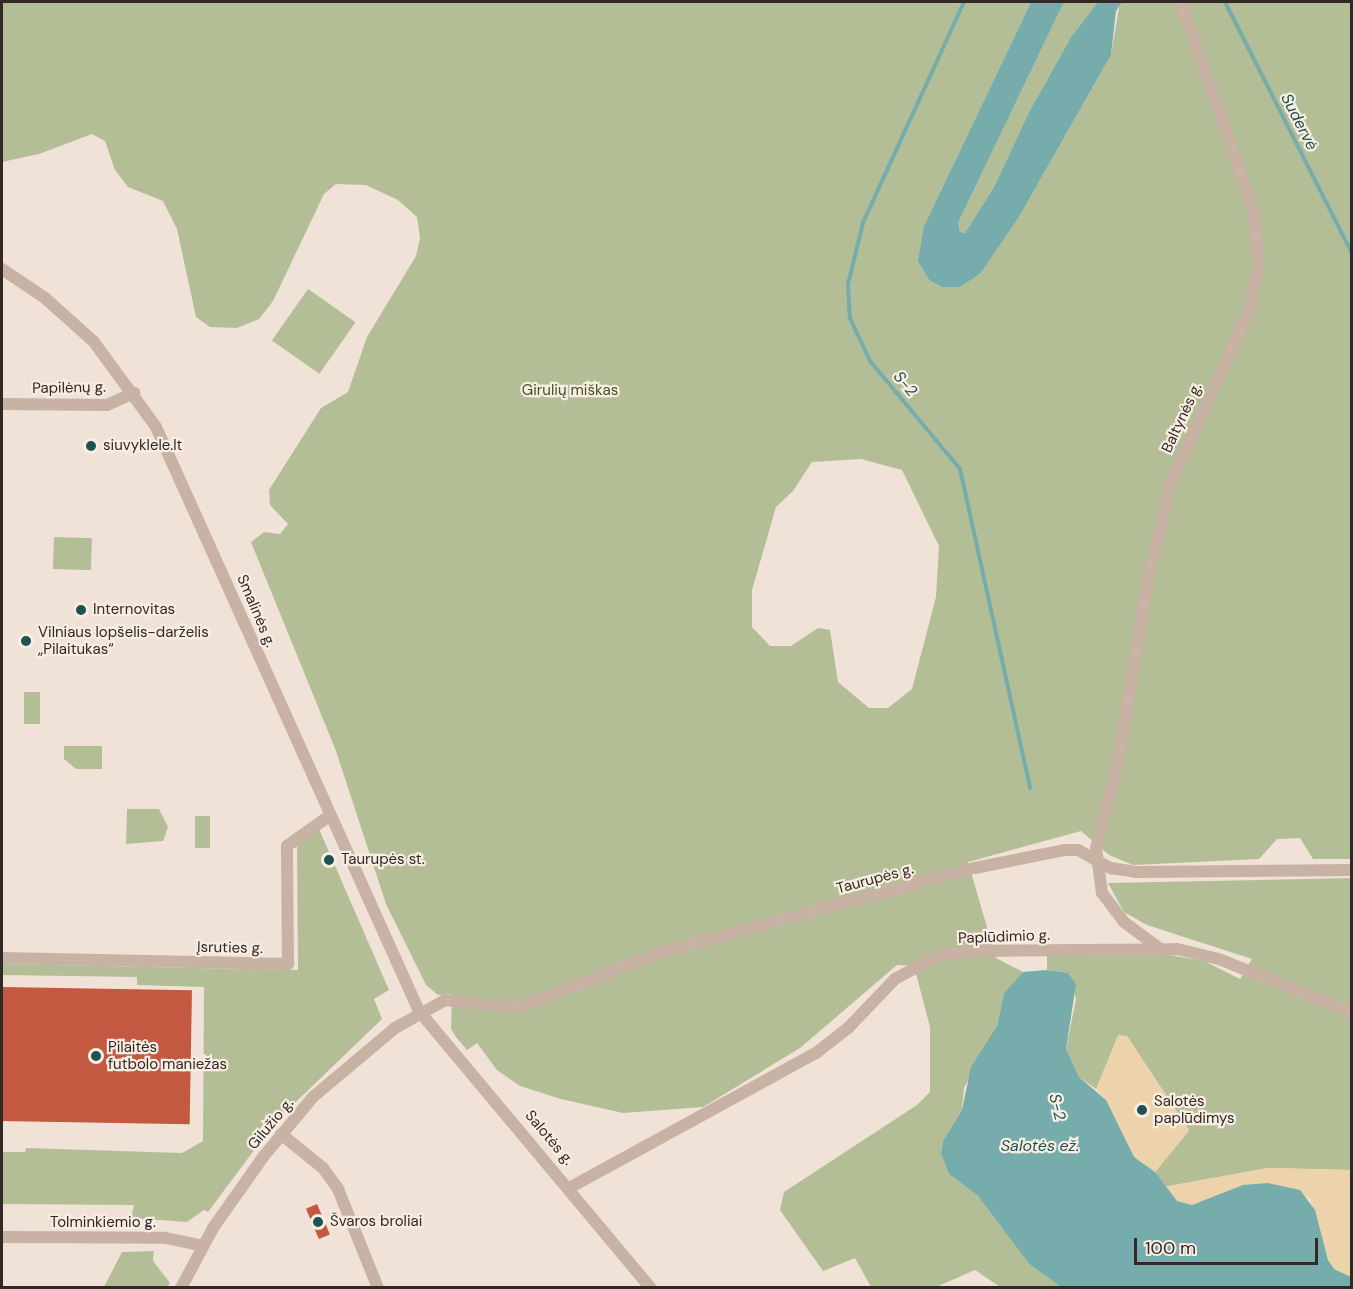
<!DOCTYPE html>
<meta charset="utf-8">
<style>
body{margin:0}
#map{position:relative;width:1353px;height:1289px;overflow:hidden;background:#f0e2d6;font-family:"DM Sans",sans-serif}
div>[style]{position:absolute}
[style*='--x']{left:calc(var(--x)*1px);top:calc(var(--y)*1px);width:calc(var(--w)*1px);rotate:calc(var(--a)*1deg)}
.green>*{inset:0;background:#b3be97;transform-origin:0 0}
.sand>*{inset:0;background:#ecd3ac}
.water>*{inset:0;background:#76acab}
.stream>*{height:4px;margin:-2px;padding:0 2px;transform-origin:2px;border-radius:2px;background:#76acab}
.building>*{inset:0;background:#c35941;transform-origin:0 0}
.street>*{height:12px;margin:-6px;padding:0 6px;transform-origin:6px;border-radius:6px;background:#c7b2a3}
.dots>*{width:16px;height:16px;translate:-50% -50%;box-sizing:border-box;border:3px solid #f8ede2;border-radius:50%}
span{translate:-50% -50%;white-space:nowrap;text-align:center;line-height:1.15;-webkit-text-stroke:4.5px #f8ede2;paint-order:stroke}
.street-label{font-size:15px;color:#322825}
.park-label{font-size:15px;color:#445029}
.poi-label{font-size:15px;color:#322825}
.left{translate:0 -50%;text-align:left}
.water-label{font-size:16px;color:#1c5252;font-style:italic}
.frame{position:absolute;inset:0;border:3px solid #322825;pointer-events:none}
.scale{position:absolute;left:1134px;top:1238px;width:184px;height:27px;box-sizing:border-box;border:3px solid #322825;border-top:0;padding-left:8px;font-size:18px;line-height:21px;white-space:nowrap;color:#322825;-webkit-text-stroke:4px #f8ede2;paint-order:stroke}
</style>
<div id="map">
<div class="green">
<div style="clip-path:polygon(evenodd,2px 2px,1031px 2px,924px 226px,930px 281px,942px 287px,959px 287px,981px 273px,1019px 217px,1111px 55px,1120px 2px,1351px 2px,1351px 859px,1313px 859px,1300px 838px,1277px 839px,1259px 859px,1133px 865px,1109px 855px,1081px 831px,968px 862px,996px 958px,1023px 972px,1004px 993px,997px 1026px,964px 1088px,962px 1110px,943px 1141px,941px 1154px,949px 1174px,978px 1196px,1029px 1264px,1061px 1287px,1000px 1287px,975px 1270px,936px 1287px,871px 1287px,855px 1258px,823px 1271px,780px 1210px,784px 1192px,917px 1105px,930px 1092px,930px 1027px,914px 966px,897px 965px,800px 1048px,703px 1107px,623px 1113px,561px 1099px,520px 1086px,497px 1070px,477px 1043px,467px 1050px,456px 1037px,451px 1029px,452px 994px,438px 995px,426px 985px,386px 904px,336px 751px,251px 542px,264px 532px,280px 534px,288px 524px,270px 505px,269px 490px,321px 408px,348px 392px,367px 337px,416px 256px,420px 238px,417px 217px,398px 200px,366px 185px,336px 184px,324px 194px,273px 301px,259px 319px,237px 328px,210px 327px,196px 317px,177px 229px,163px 201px,128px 187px,115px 170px,105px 141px,92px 134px,39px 154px,2px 162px,2px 2px,861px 459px,902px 470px,939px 546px,936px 597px,912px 689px,888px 708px,869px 708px,838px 682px,830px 630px,818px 628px,791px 646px,770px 646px,752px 627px,752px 590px,776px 507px,793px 491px,812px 462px,861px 459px)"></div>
<div style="clip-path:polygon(1064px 2px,1098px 2px,1071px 37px,1028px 114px,994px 187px,965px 233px,960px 232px,958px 223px)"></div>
<div style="left:308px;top:289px;width:58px;height:63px;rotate:35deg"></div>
<div style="left:54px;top:537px;width:38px;height:32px;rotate:2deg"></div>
<div style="left:24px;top:692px;width:16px;height:32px"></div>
<div style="clip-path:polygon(64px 746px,102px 746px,102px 769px,76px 769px,64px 759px)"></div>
<div style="clip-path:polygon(127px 809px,159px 809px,168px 827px,163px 841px,126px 844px)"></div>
<div style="left:195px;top:816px;width:15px;height:32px"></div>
<div style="clip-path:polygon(319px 829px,389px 990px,374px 999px,382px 1019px,275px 1122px,208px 1212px,204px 1210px,187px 1222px,131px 1218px,134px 1205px,2px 1204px,2px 1152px,25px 1152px,26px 1148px,182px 1153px,203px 1141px,204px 987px,137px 985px,137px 977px,2px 975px,2px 964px,298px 970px,297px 840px)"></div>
<div style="clip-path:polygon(1351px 878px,1351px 1170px,1268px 1168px,1164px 1187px,1155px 1172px,1189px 1130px,1127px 1036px,1096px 1089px,1079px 1077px,1066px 1049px,1076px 999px,1068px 973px,1047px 970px,1047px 956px,1169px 955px,1204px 961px,1240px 979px,1252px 959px,1147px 925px,1124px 912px,1108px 883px)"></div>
<div style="clip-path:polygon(154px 1251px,153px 1261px,170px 1283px,167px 1287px,104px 1287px,122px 1252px)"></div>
</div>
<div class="sand">
<div style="clip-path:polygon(1118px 1035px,1127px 1036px,1189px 1131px,1155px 1172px,1134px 1157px,1122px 1140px,1106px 1100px,1096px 1089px)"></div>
<div style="clip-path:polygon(1268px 1168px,1351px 1170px,1351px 1277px,1334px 1269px,1328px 1260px,1310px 1198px,1243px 1185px,1192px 1205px,1177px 1201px,1164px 1187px)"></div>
</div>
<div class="water">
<div style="clip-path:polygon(1031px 2px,1064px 2px,958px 223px,960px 232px,965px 233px,994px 187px,1028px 114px,1071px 37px,1098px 2px,1122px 2px,1116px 11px,1111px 55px,1019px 217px,981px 273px,960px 287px,942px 287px,930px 281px,918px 261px,924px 226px)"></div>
<div style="clip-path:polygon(1047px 970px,1068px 973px,1076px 984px,1066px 1049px,1079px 1077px,1106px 1100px,1134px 1157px,1155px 1172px,1177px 1201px,1192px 1205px,1243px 1185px,1268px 1183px,1300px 1190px,1315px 1210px,1328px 1260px,1334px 1269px,1351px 1277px,1351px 1287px,1061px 1287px,1029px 1264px,978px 1196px,949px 1174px,941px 1154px,943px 1141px,962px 1110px,971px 1067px,997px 1026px,1004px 993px,1023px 972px)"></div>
</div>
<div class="stream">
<div style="--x:964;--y:2;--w:243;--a:114.6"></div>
<div style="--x:863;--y:223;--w:63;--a:103.8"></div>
<div style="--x:848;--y:284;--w:34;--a:87"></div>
<div style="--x:850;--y:318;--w:47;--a:65.1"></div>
<div style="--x:870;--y:361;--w:141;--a:50.2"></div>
<div style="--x:960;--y:469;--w:327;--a:77.6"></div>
<div style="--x:1225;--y:2;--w:281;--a:63.2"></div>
</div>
<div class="building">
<div style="left:2px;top:987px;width:190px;height:134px;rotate:1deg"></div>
<div style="left:317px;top:1204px;width:33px;height:12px;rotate:67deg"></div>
</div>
<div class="street">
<div style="--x:2;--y:269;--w:52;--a:34"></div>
<div style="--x:45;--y:298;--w:66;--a:41.9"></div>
<div style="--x:94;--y:342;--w:105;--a:53.9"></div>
<div style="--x:156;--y:427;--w:640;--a:65.76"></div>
<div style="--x:419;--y:1011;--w:361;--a:50.1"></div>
<div style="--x:2;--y:404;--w:105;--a:0.5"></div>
<div style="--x:107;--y:405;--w:30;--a:-24"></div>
<div style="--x:1159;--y:948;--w:44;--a:-143.4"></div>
<div style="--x:1124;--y:922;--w:36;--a:-127"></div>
<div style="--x:1102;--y:893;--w:45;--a:-97.6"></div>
<div style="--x:1096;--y:848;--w:89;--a:-75.7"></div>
<div style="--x:1118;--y:762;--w:180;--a:-80.7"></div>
<div style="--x:1147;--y:584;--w:105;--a:-76.8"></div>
<div style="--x:1171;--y:482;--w:187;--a:-65.4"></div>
<div style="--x:1249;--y:312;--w:49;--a:-78.2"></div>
<div style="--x:1259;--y:264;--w:55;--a:-96.2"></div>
<div style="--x:1253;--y:209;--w:219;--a:-109.2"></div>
<div style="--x:2;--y:958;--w:286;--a:1.2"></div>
<div style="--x:288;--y:964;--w:118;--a:-90.5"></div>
<div style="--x:287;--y:846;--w:52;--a:-35.5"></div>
<div style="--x:281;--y:1134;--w:54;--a:39"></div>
<div style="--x:323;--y:1168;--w:26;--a:54"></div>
<div style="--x:338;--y:1189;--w:107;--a:68"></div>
<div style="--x:571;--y:1187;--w:279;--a:-28.7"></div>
<div style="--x:816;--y:1053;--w:41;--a:-38"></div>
<div style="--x:848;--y:1028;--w:68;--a:-46.2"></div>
<div style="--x:895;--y:979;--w:48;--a:-28.7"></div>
<div style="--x:937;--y:956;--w:30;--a:-9"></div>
<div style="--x:967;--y:951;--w:210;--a:-0.5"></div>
<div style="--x:1177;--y:949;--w:43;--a:13.4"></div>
<div style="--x:1219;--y:959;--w:144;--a:22.1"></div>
<div style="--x:2;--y:1237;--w:164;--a:0.3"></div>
<div style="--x:166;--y:1238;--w:38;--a:12"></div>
<div style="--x:181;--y:1288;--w:68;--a:-61.9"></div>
<div style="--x:213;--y:1228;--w:87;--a:-54.8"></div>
<div style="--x:263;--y:1157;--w:78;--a:-50.2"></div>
<div style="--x:313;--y:1097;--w:107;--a:-40.1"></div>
<div style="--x:395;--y:1028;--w:57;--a:-29.2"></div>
<div style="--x:445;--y:1000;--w:72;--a:6.3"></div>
<div style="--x:517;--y:1008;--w:152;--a:-21.2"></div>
<div style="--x:659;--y:953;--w:327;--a:-15.1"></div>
<div style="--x:975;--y:868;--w:91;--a:-11.4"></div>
<div style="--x:1064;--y:850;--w:14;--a:0"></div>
<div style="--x:1078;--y:850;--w:38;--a:29"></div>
<div style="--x:1111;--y:868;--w:25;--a:9"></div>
<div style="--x:1136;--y:872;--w:216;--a:-0.5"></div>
</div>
<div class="dots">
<div style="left:91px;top:446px;background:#1c5252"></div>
<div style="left:81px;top:610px;background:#1c5252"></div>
<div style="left:26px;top:641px;background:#1c5252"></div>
<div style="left:329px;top:860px;background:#1c5252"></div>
<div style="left:96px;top:1056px;background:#1c5252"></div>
<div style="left:1142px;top:1110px;background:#1c5252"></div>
<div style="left:318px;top:1222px;background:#1c5252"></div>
</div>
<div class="street-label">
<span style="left:69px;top:388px;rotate:-1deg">Papilėnų g.</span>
<span style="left:1182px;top:418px;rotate:-65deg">Baltynės g.</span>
<span style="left:256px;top:611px;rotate:67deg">Smalinės g.</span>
<span style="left:875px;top:879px;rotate:-15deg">Taurupės g.</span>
<span style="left:1004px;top:937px;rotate:-2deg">Paplūdimio g.</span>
<span style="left:230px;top:948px;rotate:1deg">Įsruties g.</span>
<span style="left:271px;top:1124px;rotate:-50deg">Gilužio g.</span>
<span style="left:549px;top:1138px;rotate:50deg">Salotės g.</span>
<span style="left:103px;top:1223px">Tolminkiemio g.</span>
</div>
<div class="park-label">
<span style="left:570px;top:391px">Girulių miškas</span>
</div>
<div class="poi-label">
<span class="left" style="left:103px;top:446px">siuvyklele.lt</span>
<span class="left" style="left:93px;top:610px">Internovitas</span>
<span class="left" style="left:38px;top:641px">Vilniaus lopšelis-darželis<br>„Pilaitukas“</span>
<span class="left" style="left:341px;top:860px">Taurupės st.</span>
<span class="left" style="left:108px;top:1056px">Pilaitės<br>futbolo maniežas</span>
<span class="left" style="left:1154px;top:1110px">Salotės<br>paplūdimys</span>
<span class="left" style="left:330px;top:1222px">Švaros broliai</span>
</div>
<div class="water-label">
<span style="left:1299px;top:122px;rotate:63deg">Sudervė</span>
<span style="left:905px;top:384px;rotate:50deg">S-2</span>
<span style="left:1057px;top:1107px;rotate:77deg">S-2</span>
<span style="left:1040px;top:1146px">Salotės ež.</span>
</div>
<div class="frame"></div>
<div class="scale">100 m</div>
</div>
